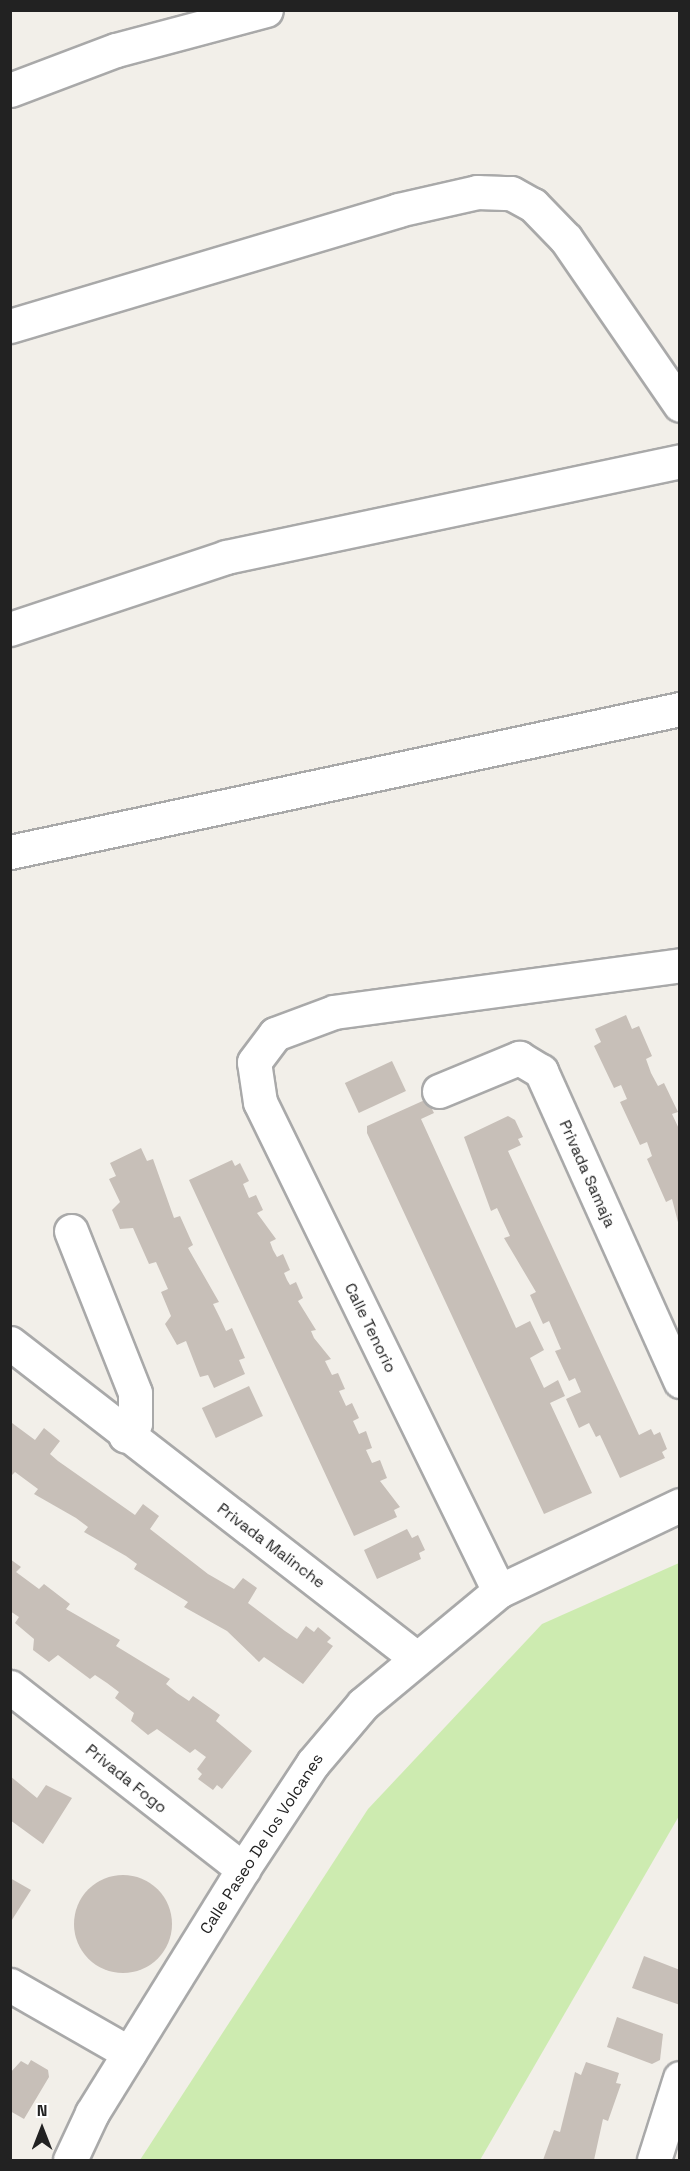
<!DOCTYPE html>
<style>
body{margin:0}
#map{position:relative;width:690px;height:2171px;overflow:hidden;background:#f2efe9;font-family:"Space Grotesk",sans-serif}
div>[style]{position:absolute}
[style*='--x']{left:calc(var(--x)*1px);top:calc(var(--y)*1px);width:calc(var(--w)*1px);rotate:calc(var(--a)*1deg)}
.grass>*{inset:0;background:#cdebb0}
.building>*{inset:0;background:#c7bfb8;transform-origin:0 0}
.round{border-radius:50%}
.roads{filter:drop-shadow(2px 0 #a9a9a9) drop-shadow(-2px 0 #a9a9a9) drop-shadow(0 2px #a9a9a9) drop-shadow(0 -2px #a9a9a9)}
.minor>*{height:33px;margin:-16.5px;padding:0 16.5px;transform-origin:16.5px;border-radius:16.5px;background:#fff}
span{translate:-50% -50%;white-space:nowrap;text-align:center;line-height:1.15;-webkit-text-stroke:4.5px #fff;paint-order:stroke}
.street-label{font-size:16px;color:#222}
.frame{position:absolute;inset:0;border:12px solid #222;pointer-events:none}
.north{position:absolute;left:12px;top:2099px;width:60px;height:60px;-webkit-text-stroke:4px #fff;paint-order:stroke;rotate:0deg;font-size:16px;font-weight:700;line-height:24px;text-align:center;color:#222}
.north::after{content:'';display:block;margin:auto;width:21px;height:27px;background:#222;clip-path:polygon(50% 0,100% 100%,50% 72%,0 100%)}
</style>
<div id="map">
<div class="grass">
<div style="clip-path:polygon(679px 1563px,679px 1816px,480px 2160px,140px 2160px,368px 1809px,542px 1624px)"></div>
</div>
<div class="building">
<div style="clip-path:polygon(626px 1015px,632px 1029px,639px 1026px,652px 1056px,646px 1059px,651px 1073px,658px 1086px,664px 1083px,678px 1112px,672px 1114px,680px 1131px,680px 1230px,672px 1199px,666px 1202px,647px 1159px,652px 1156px,647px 1142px,640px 1145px,620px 1102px,627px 1099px,621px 1085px,614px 1088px,594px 1046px,601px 1042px,595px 1029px)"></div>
<div style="left:392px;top:1061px;width:33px;height:52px;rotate:65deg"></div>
<div style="clip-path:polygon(427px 1099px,434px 1113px,421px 1119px,516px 1328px,530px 1321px,544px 1350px,530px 1358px,544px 1388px,558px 1380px,565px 1396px,550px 1403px,592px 1493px,544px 1514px,367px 1133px,367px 1126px)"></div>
<div style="clip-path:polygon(508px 1116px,515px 1120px,523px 1137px,518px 1139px,521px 1145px,508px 1151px,639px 1435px,651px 1429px,654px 1435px,660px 1432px,667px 1449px,662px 1452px,665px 1458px,620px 1478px,600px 1435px,596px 1437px,589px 1423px,579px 1428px,566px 1399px,581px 1392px,575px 1378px,569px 1381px,555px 1351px,561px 1349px,549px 1321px,543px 1324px,530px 1295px,536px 1292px,504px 1238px,510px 1236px,497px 1208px,491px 1211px,464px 1137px)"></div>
<div style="clip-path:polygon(141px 1148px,147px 1161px,153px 1159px,174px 1218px,180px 1216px,193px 1245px,188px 1248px,219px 1302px,213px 1304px,220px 1318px,226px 1331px,232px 1328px,245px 1358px,239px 1360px,245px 1374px,214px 1388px,208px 1375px,200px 1377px,186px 1341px,177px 1345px,165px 1324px,171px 1316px,161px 1292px,168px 1289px,156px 1262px,149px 1264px,133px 1228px,120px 1229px,112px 1210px,120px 1202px,109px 1179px,116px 1176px,110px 1163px)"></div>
<div style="clip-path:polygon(232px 1160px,235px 1166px,240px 1163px,249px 1181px,243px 1184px,249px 1198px,256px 1195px,263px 1210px,257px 1213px,276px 1239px,270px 1242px,273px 1250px,277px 1257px,283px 1254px,290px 1270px,284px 1273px,287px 1280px,290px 1285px,296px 1282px,303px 1298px,298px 1301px,316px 1330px,311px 1331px,314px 1338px,331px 1359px,325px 1361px,332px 1375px,338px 1373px,345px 1389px,339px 1391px,346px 1406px,352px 1403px,359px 1418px,353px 1421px,359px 1434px,366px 1431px,372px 1448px,366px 1450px,372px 1463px,380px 1460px,387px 1478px,380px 1481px,400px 1507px,394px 1510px,397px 1517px,354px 1536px,189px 1180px)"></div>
<div style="left:249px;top:1386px;width:33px;height:52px;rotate:65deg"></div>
<div style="clip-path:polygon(12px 1423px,35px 1440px,44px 1428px,60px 1441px,50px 1454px,58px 1461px,135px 1515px,143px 1504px,159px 1516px,150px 1529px,208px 1574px,234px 1589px,243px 1578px,257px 1588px,248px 1603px,285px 1631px,297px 1639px,306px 1626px,314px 1632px,318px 1627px,331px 1638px,327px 1642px,333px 1646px,303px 1684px,264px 1657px,259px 1662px,227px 1631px,184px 1607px,188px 1602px,134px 1569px,137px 1564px,126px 1556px,84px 1532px,88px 1527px,76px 1518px,34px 1494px,38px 1489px,15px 1472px,10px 1477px)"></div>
<div style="clip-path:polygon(407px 1529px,412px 1538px,418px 1535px,425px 1550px,419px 1553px,421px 1559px,377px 1579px,364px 1550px)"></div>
<div style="clip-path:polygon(10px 1559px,21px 1567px,16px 1572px,39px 1589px,44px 1584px,70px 1604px,66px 1609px,120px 1640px,116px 1646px,170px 1679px,166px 1684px,177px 1693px,189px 1701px,193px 1696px,220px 1715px,216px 1721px,252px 1751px,222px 1789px,217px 1785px,213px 1790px,198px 1779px,202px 1774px,197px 1769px,206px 1757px,195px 1749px,190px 1753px,157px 1729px,148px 1735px,131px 1721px,134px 1713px,115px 1698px,119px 1692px,107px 1683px,95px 1675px,90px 1679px,58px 1655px,49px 1662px,33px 1650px,34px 1639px,15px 1623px,19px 1617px,10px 1611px)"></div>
<div style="clip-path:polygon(10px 1776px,37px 1798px,46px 1785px,72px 1798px,43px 1844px,10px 1820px)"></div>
<div class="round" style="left:74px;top:1875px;width:98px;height:98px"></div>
<div style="clip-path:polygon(10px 1878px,31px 1890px,10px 1923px)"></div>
<div style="clip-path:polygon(644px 1956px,680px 1970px,680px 2005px,632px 1988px)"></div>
<div style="clip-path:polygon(617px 2017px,663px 2034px,660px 2060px,652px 2064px,607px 2047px)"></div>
<div style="clip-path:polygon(31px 2060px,48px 2070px,49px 2077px,24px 2119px,10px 2111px,10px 2073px,21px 2061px,28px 2065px)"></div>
<div style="clip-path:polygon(586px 2062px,619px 2073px,616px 2083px,621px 2084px,608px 2121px,603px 2119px,594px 2160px,543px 2160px,554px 2130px,560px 2132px,575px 2072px,581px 2075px)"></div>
</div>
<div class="roads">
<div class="minor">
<div style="--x:10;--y:90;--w:113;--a:-20.7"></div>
<div style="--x:116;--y:50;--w:155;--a:-14.9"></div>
<div style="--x:10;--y:326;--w:405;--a:-16.6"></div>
<div style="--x:398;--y:210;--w:81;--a:-12.8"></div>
<div style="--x:477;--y:192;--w:34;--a:2"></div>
<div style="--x:511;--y:193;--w:25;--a:29"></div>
<div style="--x:533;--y:205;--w:47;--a:45.9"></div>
<div style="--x:566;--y:239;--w:201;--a:55.5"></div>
<div style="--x:10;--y:629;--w:228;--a:-18.4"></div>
<div style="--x:226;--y:557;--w:464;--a:-11.9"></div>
<div style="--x:10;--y:852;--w:685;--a:-12.05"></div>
<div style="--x:439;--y:1091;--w:87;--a:-22.4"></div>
<div style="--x:519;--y:1058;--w:26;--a:31"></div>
<div style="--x:541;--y:1071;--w:340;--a:65.8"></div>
<div style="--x:71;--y:1231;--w:174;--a:68.4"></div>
<div style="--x:135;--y:1393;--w:30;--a:90"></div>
<div style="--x:135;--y:1423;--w:16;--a:128"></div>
<div style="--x:10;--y:1343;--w:512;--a:37.79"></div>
<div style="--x:499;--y:1591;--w:544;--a:-116.05"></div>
<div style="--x:260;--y:1102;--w:40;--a:-98.5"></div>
<div style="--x:254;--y:1062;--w:35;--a:-53"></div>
<div style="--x:275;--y:1034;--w:63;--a:-20.4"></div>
<div style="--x:334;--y:1012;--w:349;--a:-7.7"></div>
<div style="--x:10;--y:1687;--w:296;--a:38"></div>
<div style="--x:10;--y:1985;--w:137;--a:29.7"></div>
<div style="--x:70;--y:2160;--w:52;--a:-64.9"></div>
<div style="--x:92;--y:2113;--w:287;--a:-58.2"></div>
<div style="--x:243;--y:1869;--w:127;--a:-56.6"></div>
<div style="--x:313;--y:1763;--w:77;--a:-49.7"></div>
<div style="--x:363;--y:1704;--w:177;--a:-39.7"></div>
<div style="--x:499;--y:1591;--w:200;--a:-25.4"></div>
<div style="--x:654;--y:2160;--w:86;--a:-72.4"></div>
</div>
</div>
<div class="street-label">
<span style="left:587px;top:1174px;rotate:66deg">Privada Samaja</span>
<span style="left:370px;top:1328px;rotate:64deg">Calle Tenorio</span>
<span style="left:271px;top:1546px;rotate:37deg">Privada Malinche</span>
<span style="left:126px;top:1779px;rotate:39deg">Privada Fogo</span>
<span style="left:262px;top:1844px;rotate:-57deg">Calle Paseo De los Volcanes</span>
</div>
<div class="frame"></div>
<div class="north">N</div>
</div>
